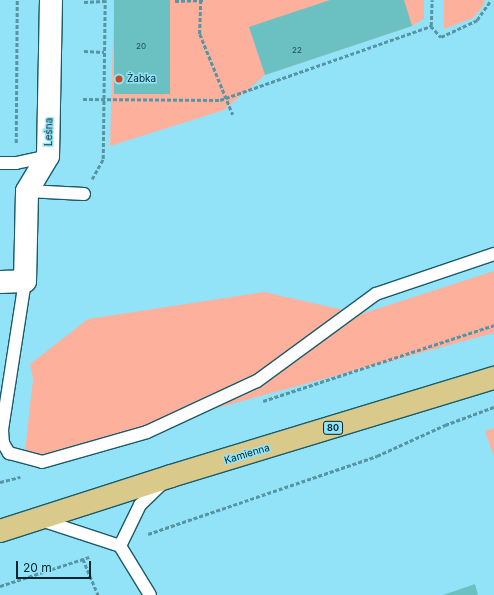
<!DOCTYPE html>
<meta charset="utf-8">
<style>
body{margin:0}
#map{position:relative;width:494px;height:595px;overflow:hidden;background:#92e3f7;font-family:Inter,sans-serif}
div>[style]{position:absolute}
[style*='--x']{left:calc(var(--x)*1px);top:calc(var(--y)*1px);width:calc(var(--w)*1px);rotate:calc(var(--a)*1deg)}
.green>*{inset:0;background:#fdb19d}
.building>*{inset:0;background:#6bc1c1;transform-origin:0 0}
.path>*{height:2.5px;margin-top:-1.25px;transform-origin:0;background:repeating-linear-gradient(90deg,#5795a4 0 4px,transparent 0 6px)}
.roads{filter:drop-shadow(1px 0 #1b5b69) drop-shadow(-1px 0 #1b5b69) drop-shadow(0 1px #1b5b69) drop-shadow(0 -1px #1b5b69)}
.service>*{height:12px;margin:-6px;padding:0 6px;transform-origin:6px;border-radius:6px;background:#fff}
.minor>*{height:22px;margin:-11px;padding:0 11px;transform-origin:11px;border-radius:11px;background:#fff}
.primary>*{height:22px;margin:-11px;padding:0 11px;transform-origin:11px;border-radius:11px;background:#d9ca8b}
.dots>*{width:11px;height:11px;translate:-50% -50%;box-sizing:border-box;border:2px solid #92e3f7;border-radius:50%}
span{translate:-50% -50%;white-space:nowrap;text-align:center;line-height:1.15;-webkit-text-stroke:3px #92e3f7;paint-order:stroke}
.number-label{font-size:8px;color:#1d4e53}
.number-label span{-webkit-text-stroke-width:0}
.shield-label span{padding:1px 3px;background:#92e3f7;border:1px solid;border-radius:3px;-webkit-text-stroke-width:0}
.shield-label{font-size:9px;color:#03272e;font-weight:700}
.poi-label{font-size:10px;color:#03272e}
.left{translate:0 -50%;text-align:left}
.street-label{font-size:10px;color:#03272e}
.scale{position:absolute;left:16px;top:561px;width:75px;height:18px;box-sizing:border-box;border:2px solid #03272e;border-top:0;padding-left:5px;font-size:12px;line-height:14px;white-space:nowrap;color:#03272e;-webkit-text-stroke:3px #92e3f7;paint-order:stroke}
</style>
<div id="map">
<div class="green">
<div style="clip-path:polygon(114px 0,424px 0,424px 19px,412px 26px,265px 75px,224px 110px,110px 146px)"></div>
<div style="clip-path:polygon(444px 0,485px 0,483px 6px,473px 18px,444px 29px)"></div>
<div style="clip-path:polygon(494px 271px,494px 333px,24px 460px,33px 379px,30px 364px,88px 319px,264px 292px,361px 314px)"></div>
<div style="clip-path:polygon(494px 428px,494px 457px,485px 431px)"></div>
</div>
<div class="building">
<div style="left:114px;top:0;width:56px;height:94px"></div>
<div style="clip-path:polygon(330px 0,404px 0,412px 26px,265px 75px,249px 27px)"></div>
<div style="clip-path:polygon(475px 584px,478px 595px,443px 595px)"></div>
</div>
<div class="path">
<div style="--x:201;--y:0;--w:34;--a:92"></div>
<div style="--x:200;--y:34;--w:87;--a:67.8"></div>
<div style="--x:175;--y:1;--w:28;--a:-2"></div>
<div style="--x:84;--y:2;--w:21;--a:-3"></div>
<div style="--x:431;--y:26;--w:15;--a:48"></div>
<div style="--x:441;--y:37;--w:40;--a:-25"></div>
<div style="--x:477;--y:20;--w:24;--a:-55"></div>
<div style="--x:84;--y:51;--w:20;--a:3"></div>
<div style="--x:83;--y:99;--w:137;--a:0.4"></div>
<div style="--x:220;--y:100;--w:224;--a:-19.3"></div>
<div style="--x:431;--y:26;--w:26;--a:-88"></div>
<div style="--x:16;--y:143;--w:143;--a:-89.6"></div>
<div style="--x:92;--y:179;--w:23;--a:-61"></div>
<div style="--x:103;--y:159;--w:159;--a:-89.3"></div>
<div style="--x:263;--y:401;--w:243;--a:-18.2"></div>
<div style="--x:0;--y:482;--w:21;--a:-14"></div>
<div style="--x:148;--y:534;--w:242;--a:-18.8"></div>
<div style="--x:377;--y:456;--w:75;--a:-24.5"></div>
<div style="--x:445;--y:425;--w:52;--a:-20.2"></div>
<div style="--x:83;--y:559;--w:39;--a:67"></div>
<div style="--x:0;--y:586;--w:94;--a:-18"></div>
</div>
<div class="roads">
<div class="service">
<div style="--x:0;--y:163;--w:16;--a:0"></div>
<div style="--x:16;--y:163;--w:33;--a:-12"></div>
<div style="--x:27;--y:191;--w:57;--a:3"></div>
<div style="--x:25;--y:281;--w:151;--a:98.8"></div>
<div style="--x:2;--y:430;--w:13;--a:86"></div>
<div style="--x:3;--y:443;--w:12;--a:59"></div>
<div style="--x:9;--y:453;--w:34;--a:15"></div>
<div style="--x:42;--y:462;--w:109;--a:-15.9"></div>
<div style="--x:147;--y:432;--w:121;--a:-24.9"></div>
<div style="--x:257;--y:381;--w:147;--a:-36.2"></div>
<div style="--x:376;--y:294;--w:125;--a:-18.7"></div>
<div style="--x:41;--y:520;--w:83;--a:18.2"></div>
<div style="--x:120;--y:546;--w:57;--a:58.5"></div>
<div style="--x:120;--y:546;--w:46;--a:-64"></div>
<div style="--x:140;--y:505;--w:32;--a:-44"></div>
</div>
<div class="minor">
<div style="--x:0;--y:282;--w:25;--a:-2"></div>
<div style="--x:25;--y:281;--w:90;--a:-88.7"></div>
<div style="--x:27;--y:191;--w:41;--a:-59"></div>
<div style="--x:48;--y:156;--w:156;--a:-88.9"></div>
</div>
<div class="primary">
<div style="--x:0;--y:531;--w:180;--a:-17.8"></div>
<div style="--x:171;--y:476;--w:338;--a:-16.9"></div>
</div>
</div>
<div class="dots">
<div style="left:119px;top:79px;background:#cf4620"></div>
</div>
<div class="number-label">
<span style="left:141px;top:47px">20</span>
<span style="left:297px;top:51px">22</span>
</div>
<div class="shield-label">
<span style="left:333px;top:428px">80</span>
</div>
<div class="poi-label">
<span class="left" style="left:127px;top:79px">Żabka</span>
</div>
<div class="street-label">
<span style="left:49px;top:132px;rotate:-89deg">Leśna</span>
<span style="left:247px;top:454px;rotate:-17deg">Kamienna</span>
</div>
<div class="scale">20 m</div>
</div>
